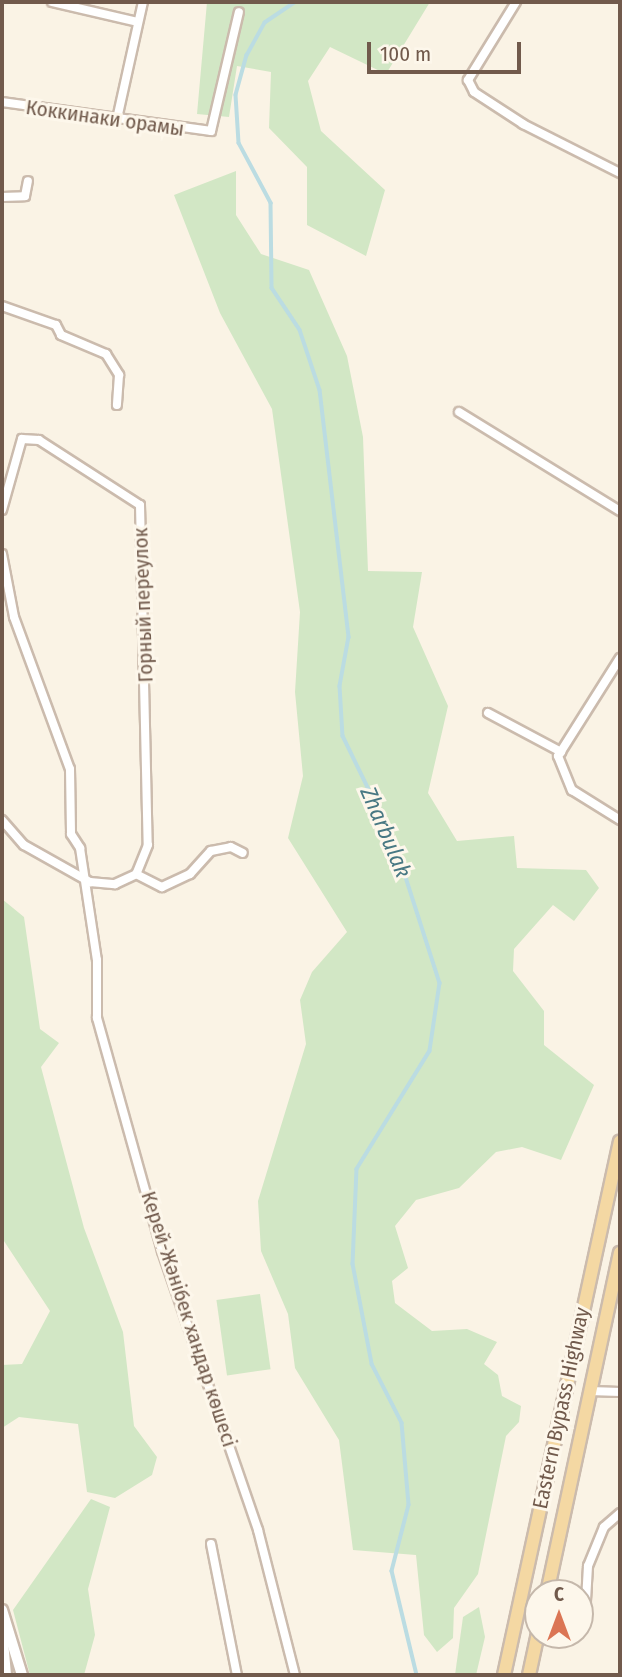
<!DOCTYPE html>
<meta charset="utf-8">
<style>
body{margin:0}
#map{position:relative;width:622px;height:1677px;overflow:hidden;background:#faf3e5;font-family:"Fira Sans Condensed",sans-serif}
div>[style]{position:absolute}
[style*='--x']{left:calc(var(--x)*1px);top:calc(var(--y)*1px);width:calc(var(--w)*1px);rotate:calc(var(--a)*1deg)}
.green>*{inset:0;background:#d2e7c5;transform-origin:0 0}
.stream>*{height:3.5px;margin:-1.75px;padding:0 1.75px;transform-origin:1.75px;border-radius:1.75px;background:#bbdce2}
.roads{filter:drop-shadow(2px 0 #cbbbad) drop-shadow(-2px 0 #cbbbad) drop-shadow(0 2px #cbbbad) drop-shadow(0 -2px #cbbbad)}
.minor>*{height:8px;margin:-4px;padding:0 4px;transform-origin:4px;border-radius:4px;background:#fff}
.tertiary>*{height:10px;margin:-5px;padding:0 5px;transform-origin:5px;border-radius:5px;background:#fff}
.primary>*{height:12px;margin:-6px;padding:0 6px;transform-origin:6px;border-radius:6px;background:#f4d8a3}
span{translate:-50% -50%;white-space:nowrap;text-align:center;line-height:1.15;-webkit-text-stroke:6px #fdf7eb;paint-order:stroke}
.street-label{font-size:21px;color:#715a4c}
.water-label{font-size:23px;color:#487883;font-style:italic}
.frame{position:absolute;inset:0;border:4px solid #715a4c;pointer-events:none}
.north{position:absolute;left:524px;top:1579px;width:70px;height:70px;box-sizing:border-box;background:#fdf7eb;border:2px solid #c5b8ab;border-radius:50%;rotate:0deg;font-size:19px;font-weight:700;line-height:28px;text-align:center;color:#715a4c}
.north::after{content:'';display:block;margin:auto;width:24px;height:32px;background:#db7554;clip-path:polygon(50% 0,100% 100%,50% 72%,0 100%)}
.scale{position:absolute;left:367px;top:42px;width:154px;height:32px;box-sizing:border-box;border:4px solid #715a4c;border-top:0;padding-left:9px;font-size:21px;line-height:24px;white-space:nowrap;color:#715a4c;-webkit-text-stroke:5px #fdf7eb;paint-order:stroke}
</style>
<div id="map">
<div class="green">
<div style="clip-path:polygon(207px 2px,430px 2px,386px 74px,330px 47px,308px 81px,321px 131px,385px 190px,366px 256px,307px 225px,307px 167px,269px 128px,271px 72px,237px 66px,229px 117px,197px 114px)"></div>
<div style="clip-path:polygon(236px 171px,236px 215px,261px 254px,309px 270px,347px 356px,363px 437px,368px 571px,422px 572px,413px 627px,448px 706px,428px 793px,457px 841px,514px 836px,517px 868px,586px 870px,599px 888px,574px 921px,553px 905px,514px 949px,513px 971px,544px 1011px,544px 1045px,594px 1085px,561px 1160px,522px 1147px,496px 1152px,459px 1188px,416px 1200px,395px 1226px,408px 1268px,392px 1281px,395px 1303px,432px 1331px,467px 1329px,497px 1342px,484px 1364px,498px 1375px,502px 1396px,521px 1406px,519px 1422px,506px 1436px,478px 1574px,454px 1608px,453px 1638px,437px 1652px,424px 1635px,416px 1555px,353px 1550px,339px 1440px,295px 1368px,288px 1314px,261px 1251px,258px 1201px,306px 1044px,300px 1000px,312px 972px,347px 932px,288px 838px,303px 776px,295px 692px,300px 612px,272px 409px,220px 313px,174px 195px)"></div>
<div style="clip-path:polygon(2px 899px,24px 917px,40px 1029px,59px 1043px,41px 1067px,84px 1228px,123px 1332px,134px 1426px,157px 1457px,152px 1475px,115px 1498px,87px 1492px,78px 1424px,19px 1417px,2px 1428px,2px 1365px,22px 1364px,50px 1311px,2px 1238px)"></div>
<div style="left:260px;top:1294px;width:76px;height:44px;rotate:82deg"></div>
<div style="clip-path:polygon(91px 1499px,110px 1507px,88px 1589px,95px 1635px,84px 1675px,30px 1675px,13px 1610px)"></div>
<div style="clip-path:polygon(479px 1607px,485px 1637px,476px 1675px,455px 1675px,463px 1617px)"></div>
</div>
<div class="stream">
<div style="--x:296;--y:2;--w:37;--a:146"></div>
<div style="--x:265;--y:23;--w:37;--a:119"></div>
<div style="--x:247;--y:55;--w:41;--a:105.4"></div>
<div style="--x:236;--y:95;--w:48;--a:86.4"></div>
<div style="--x:239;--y:143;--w:68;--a:61.9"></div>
<div style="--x:271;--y:203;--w:85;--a:89.3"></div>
<div style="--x:272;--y:288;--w:50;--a:56.3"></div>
<div style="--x:300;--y:330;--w:63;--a:71.6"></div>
<div style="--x:320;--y:390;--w:249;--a:83.3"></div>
<div style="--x:349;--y:637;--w:50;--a:100.4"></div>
<div style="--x:340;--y:686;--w:50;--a:86.6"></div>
<div style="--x:343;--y:736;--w:119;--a:64.1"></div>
<div style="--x:395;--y:843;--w:147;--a:72.2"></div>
<div style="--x:440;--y:983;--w:69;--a:98.4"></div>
<div style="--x:430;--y:1051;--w:139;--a:121.7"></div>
<div style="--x:357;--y:1169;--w:95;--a:92.4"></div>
<div style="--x:353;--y:1264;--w:102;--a:79.2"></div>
<div style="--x:372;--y:1364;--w:66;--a:63"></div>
<div style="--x:402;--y:1423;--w:82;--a:85.1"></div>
<div style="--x:409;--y:1505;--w:68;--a:104.4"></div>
<div style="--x:392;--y:1571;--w:107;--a:76.5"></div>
</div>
<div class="roads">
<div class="minor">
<div style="--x:52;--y:2;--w:88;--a:13.1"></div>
<div style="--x:516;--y:2;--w:92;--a:121.6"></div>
<div style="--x:468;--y:80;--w:13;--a:63"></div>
<div style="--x:474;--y:92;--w:59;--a:33.1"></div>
<div style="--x:523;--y:124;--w:109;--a:26.8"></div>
<div style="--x:2;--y:102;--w:211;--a:7.9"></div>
<div style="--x:211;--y:131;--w:122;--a:-76.8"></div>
<div style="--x:117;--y:119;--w:120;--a:-77.5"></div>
<div style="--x:2;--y:197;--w:23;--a:-2"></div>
<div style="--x:25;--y:196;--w:15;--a:-79"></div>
<div style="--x:2;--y:306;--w:57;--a:19.4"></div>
<div style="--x:56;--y:325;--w:11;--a:63"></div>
<div style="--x:61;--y:335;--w:49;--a:22.9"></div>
<div style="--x:106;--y:354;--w:25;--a:58"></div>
<div style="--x:119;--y:375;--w:30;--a:94"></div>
<div style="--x:459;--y:412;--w:189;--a:31.6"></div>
<div style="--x:2;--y:510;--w:74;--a:-74.3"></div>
<div style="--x:22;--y:439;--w:17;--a:3"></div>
<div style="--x:39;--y:440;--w:120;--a:32.8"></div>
<div style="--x:140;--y:505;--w:340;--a:88.7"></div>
<div style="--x:148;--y:845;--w:31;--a:112"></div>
<div style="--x:2;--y:554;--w:64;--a:79.2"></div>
<div style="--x:14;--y:617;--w:162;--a:69.8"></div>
<div style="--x:70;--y:769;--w:65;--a:89.1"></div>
<div style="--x:71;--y:834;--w:17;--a:57"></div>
<div style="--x:80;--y:848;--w:113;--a:81.4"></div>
<div style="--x:97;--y:960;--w:58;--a:90"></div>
<div style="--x:97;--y:1018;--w:242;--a:74.4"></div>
<div style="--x:162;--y:1251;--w:295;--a:71"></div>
<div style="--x:258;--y:1530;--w:150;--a:75.7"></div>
<div style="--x:620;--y:658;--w:116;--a:122.3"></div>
<div style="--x:558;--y:756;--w:37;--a:68"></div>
<div style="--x:572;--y:790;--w:57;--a:32"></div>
<div style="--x:488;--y:713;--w:83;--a:28.1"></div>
<div style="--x:2;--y:820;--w:33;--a:49"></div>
<div style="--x:24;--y:845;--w:76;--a:29.3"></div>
<div style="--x:90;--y:882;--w:25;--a:5"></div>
<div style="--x:115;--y:884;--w:23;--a:-25"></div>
<div style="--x:136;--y:874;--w:29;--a:27"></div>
<div style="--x:162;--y:887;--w:31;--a:-25"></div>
<div style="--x:190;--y:874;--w:31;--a:-48"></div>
<div style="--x:211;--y:851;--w:20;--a:-11"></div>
<div style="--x:231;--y:847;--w:13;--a:27"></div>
<div style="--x:590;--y:1391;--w:30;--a:2"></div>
<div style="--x:211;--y:1544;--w:134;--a:78.8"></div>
<div style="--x:585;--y:1618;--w:52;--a:-86.7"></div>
<div style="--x:588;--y:1566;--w:42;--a:-67.7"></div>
<div style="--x:604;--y:1527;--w:21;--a:-41"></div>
</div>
<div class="tertiary">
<div style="--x:2;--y:1610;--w:68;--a:72.9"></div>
<div style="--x:2;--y:1630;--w:45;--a:84.9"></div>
</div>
<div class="primary">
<div style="--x:547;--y:1593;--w:348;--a:-77.9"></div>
<div style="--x:504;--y:1675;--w:546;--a:-77.74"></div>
<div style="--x:529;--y:1675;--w:43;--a:-77.9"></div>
</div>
</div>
<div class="street-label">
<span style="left:105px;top:118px;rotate:8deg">Коккинаки орамы</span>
<span style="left:143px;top:605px;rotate:-92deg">Горный переулок</span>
<span style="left:189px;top:1319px;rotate:72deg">Керей-Жәнібек хандар көшесі</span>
<span style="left:561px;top:1408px;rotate:-78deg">Eastern Bypass Highway</span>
</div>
<div class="water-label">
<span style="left:386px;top:832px;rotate:67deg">Zharbulak</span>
</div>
<div class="frame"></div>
<div class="north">С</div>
<div class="scale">100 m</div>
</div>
